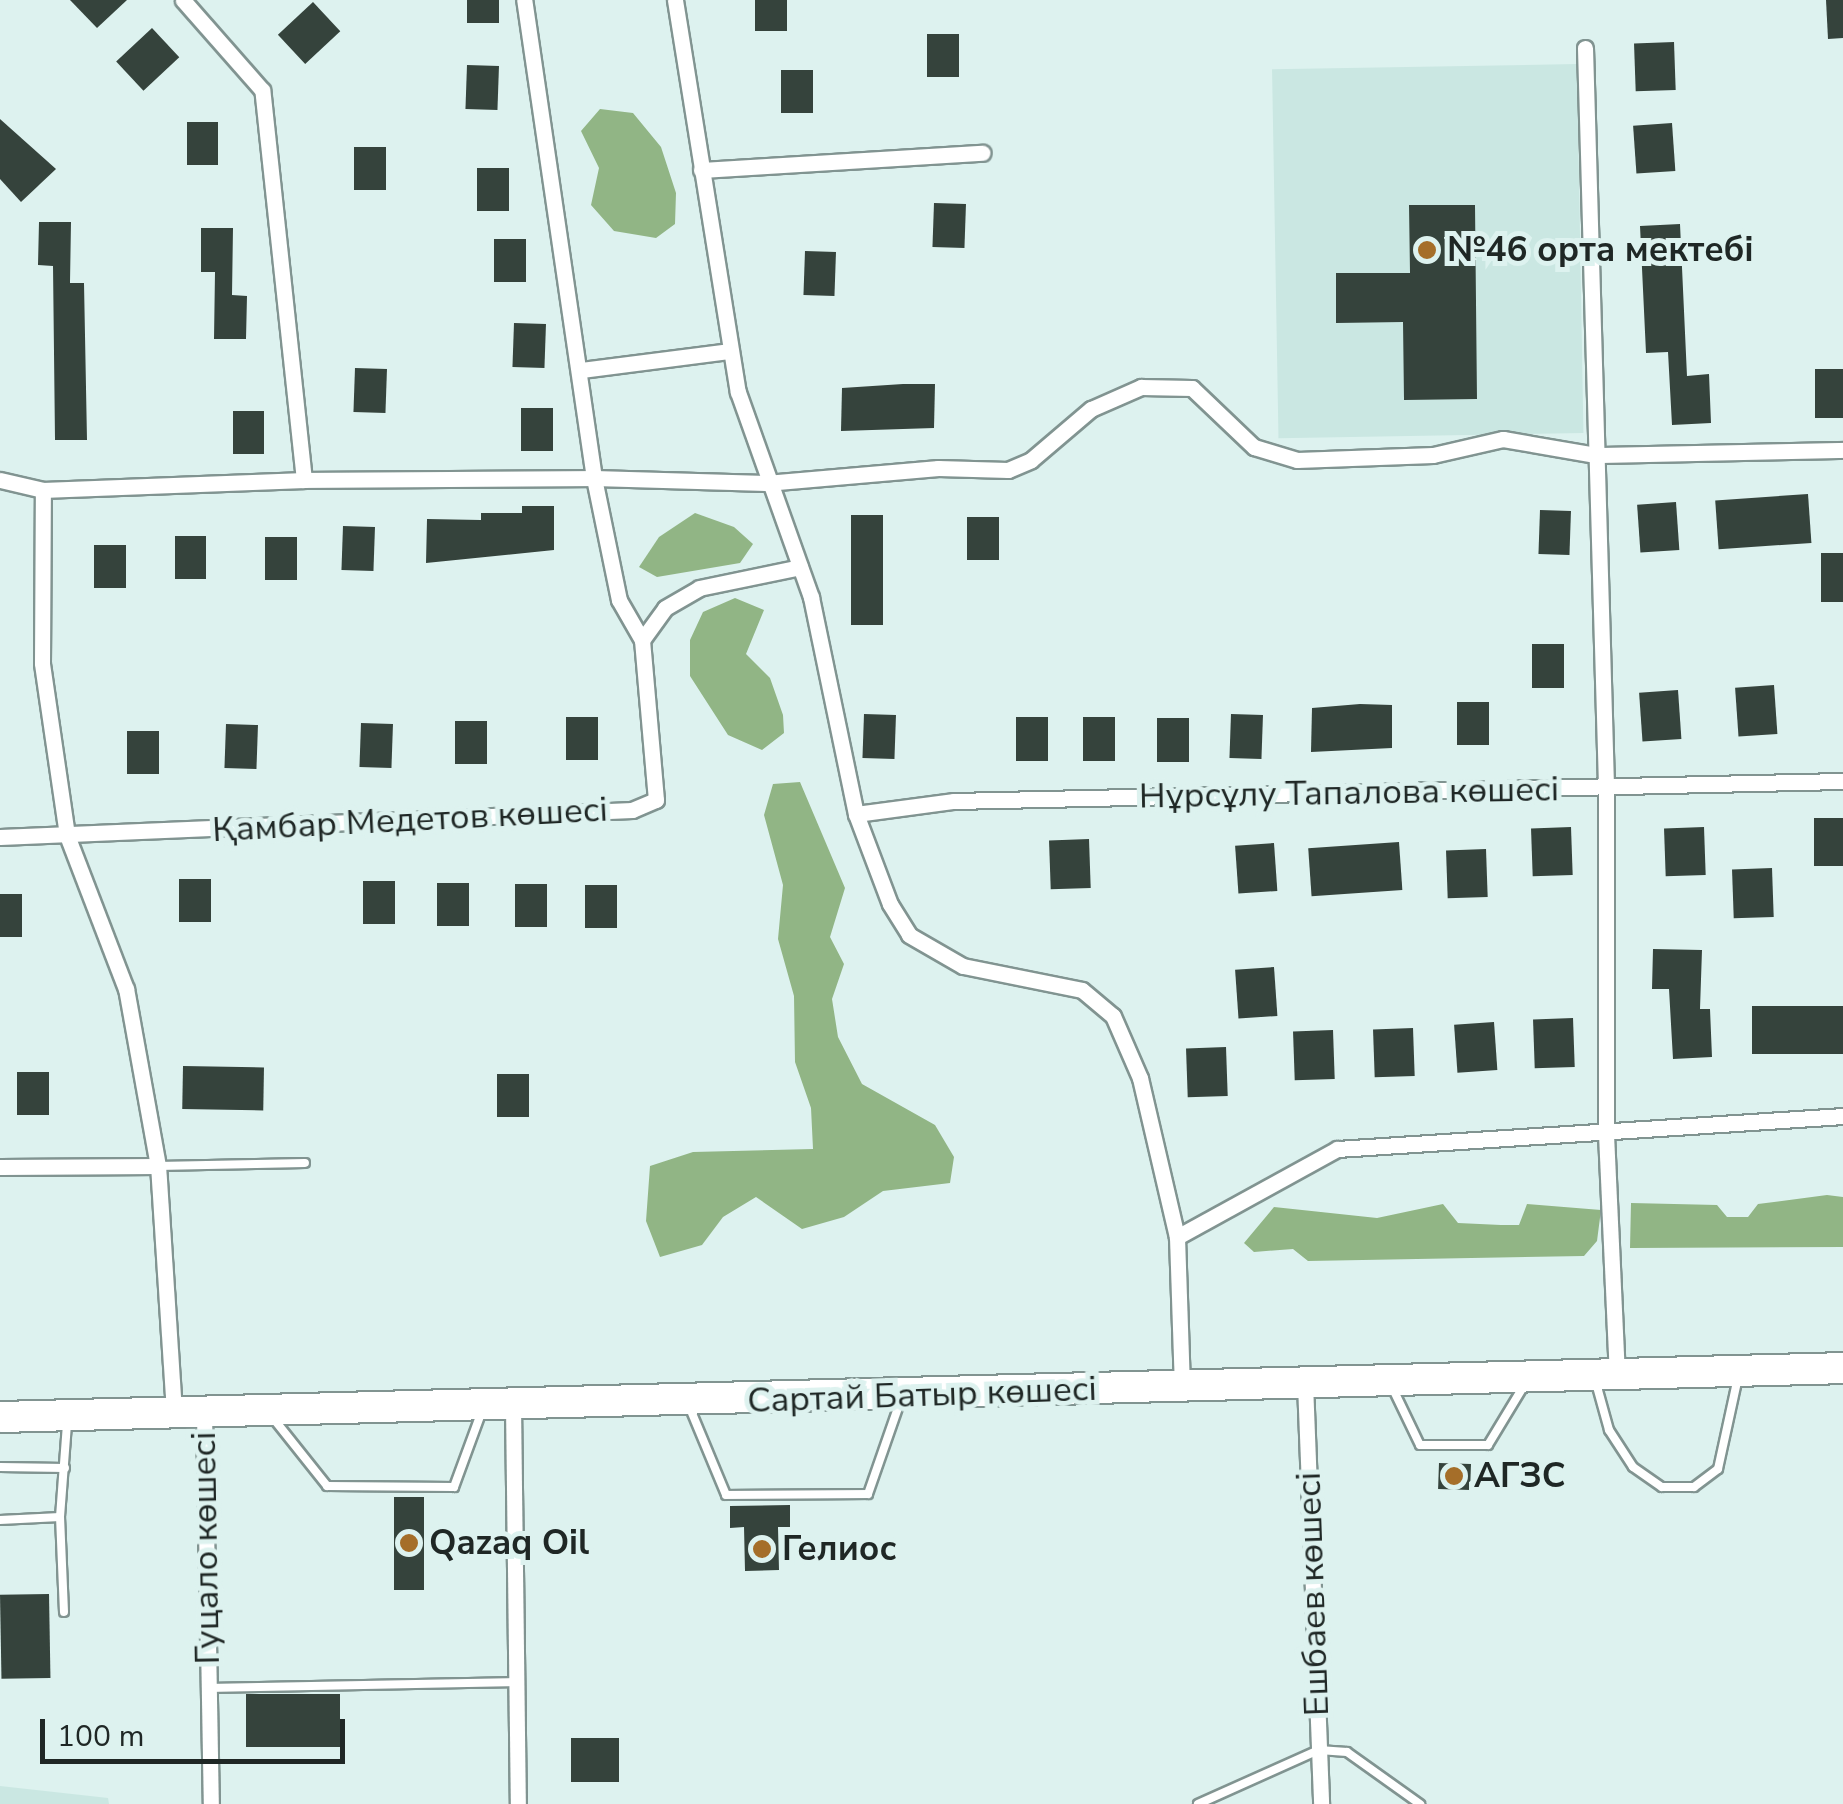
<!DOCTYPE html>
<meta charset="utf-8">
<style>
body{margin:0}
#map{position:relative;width:1843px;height:1804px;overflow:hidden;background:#ddf2ef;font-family:"Nunito Sans",sans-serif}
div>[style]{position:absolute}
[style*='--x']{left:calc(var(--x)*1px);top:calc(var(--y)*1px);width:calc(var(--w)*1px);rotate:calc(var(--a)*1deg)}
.built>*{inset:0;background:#cae7e2;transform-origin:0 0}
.forest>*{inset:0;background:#91b585}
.building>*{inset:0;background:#35433c;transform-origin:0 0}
.roads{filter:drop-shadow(2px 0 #819491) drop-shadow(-2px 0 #819491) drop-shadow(0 2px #819491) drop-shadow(0 -2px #819491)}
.lane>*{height:8px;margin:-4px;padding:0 4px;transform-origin:4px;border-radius:4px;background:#fff}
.street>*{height:15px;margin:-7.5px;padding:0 7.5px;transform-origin:7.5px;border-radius:7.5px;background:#fff}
.highway>*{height:30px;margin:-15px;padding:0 15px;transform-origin:15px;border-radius:15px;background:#fff}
.dots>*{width:28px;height:28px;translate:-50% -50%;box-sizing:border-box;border:5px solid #ddf2ef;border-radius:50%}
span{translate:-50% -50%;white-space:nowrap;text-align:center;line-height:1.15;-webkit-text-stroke:10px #ddf2ef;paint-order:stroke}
.poi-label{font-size:35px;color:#1f2725;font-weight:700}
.left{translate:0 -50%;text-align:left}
.street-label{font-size:35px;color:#1f2725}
.scale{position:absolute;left:40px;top:1719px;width:305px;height:45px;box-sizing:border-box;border:5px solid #1f2725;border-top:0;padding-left:12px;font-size:30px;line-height:35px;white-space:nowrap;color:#1f2725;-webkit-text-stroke:8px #ddf2ef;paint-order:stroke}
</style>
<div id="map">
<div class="built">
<div style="left:1577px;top:64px;width:369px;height:305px;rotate:89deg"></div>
<div style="clip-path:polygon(0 1786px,108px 1798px,109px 1804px,0 1804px)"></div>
</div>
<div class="forest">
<div style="clip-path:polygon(600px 109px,633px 113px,661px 147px,676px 193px,675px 224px,656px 238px,614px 231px,591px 205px,599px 168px,581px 131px)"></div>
<div style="clip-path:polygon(695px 513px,734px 527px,753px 544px,740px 563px,657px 577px,639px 567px,659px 537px)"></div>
<div style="clip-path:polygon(735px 598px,764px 610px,746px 654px,770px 678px,783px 715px,784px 733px,762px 750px,728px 735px,690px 676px,690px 640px,703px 612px)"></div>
<div style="clip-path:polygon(800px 782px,845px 888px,830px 937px,844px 964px,832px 999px,838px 1037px,862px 1084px,935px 1125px,954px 1157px,950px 1183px,883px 1191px,844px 1217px,802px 1229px,756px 1197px,723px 1217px,702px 1245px,660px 1257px,646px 1221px,650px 1166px,693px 1152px,813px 1149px,811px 1108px,795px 1062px,794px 996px,778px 939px,783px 885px,764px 815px,773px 784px)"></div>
<div style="clip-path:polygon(1827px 1195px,1843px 1197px,1843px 1247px,1630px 1248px,1631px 1203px,1717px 1205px,1727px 1217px,1748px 1217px,1758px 1204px)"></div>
<div style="clip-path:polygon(1443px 1204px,1458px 1223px,1501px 1225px,1519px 1225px,1527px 1204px,1601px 1210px,1597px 1241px,1584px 1256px,1308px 1261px,1293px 1249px,1254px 1252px,1244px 1243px,1274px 1207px,1377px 1218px)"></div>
</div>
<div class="building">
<div style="clip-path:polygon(70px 0,127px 0,97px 28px)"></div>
<div style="left:467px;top:0;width:32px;height:23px"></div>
<div style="left:755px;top:0;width:32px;height:31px"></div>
<div style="clip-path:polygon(1826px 0,1843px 0,1843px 38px,1828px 39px)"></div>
<div style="left:313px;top:2px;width:40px;height:48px;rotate:47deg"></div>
<div style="left:152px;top:28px;width:40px;height:49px;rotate:47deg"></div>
<div style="left:927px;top:34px;width:32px;height:43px"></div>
<div style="left:1674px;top:42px;width:48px;height:40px;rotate:88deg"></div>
<div style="left:467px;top:65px;width:32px;height:44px;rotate:2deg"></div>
<div style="left:781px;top:70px;width:32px;height:43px"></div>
<div style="clip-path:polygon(0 119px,56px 169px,21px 202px,0 179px)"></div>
<div style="left:187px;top:122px;width:31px;height:43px"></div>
<div style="left:1672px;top:123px;width:48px;height:39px;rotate:86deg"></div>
<div style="left:354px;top:147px;width:32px;height:43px"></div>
<div style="left:477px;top:168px;width:32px;height:43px"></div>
<div style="left:934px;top:203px;width:32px;height:44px;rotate:2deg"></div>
<div style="clip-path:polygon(1409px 205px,1475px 205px,1477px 399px,1404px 400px,1403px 322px,1336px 323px,1336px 273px,1410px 273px)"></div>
<div style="clip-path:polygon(39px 222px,71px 222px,70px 283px,84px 283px,87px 440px,55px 440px,53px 266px,38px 265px)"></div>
<div style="clip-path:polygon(1680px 224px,1687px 376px,1709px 374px,1711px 423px,1672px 425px,1668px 352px,1646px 353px,1640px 226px)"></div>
<div style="clip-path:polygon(201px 228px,233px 228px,232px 295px,247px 296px,246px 339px,214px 339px,215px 272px,201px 272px)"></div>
<div style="left:494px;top:239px;width:32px;height:43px"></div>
<div style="left:805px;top:251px;width:31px;height:44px;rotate:2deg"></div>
<div style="left:514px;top:323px;width:32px;height:44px;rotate:2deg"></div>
<div style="left:355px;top:368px;width:32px;height:44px;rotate:2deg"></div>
<div style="left:1843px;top:369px;width:49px;height:28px;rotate:90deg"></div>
<div style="clip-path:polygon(903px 384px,935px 384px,934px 428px,841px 431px,842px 388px)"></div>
<div style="left:521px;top:408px;width:32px;height:43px"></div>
<div style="left:233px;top:411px;width:31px;height:43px"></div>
<div style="left:1808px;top:494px;width:49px;height:93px;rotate:86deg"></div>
<div style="left:1676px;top:502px;width:48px;height:39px;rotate:86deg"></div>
<div style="clip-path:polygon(522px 506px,554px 506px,554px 550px,426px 563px,427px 519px,481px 520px,481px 513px,522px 513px)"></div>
<div style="left:1540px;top:510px;width:31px;height:44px;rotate:2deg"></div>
<div style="left:851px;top:515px;width:32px;height:110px"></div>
<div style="left:967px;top:517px;width:32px;height:43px"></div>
<div style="left:343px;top:526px;width:32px;height:44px;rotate:2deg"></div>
<div style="left:175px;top:536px;width:31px;height:43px"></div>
<div style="left:265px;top:537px;width:32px;height:43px"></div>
<div style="left:94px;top:545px;width:32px;height:43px"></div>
<div style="left:1843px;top:553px;width:49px;height:22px;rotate:90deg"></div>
<div style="left:1532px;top:644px;width:32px;height:44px"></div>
<div style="left:1774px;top:685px;width:49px;height:39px;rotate:86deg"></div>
<div style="left:1678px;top:690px;width:49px;height:39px;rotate:86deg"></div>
<div style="left:1457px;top:702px;width:32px;height:43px"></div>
<div style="clip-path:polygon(1360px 704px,1392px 705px,1392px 748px,1311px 752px,1312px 708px)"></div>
<div style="left:864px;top:714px;width:32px;height:44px;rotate:2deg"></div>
<div style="left:1231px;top:714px;width:32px;height:44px;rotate:2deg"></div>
<div style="left:566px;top:717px;width:32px;height:43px"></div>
<div style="left:1016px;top:717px;width:32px;height:44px"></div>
<div style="left:1083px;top:717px;width:32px;height:44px"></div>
<div style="left:1157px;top:718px;width:32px;height:44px"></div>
<div style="left:455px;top:721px;width:32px;height:43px"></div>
<div style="left:361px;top:723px;width:32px;height:44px;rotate:2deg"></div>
<div style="left:226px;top:724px;width:32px;height:44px;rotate:2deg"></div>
<div style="left:127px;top:731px;width:32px;height:43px"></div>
<div style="left:1843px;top:818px;width:48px;height:29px;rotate:90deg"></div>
<div style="left:1571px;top:827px;width:48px;height:40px;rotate:88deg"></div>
<div style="left:1704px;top:827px;width:48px;height:40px;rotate:88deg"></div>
<div style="left:1089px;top:839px;width:49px;height:40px;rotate:88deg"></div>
<div style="left:1399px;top:842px;width:48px;height:91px;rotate:86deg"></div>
<div style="left:1274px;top:843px;width:48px;height:39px;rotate:86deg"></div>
<div style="left:1486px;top:849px;width:48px;height:40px;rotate:88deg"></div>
<div style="left:1772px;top:868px;width:49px;height:40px;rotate:88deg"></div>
<div style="left:179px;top:879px;width:32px;height:43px"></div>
<div style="left:363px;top:881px;width:32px;height:43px"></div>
<div style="left:437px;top:883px;width:32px;height:43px"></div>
<div style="left:515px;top:884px;width:32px;height:43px"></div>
<div style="left:585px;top:885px;width:32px;height:43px"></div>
<div style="left:0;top:894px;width:22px;height:43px"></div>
<div style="clip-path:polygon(1653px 949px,1702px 950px,1700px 1009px,1710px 1009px,1712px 1057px,1673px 1059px,1669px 989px,1652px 989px)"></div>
<div style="left:1274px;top:967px;width:49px;height:39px;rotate:86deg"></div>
<div style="left:1843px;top:1006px;width:48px;height:91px;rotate:90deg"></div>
<div style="left:1573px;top:1018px;width:49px;height:40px;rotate:88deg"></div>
<div style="left:1494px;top:1022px;width:48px;height:40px;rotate:86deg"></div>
<div style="left:1413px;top:1028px;width:48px;height:40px;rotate:88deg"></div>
<div style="left:1333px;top:1030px;width:49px;height:40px;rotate:88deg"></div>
<div style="left:1226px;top:1047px;width:49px;height:40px;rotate:88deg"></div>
<div style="left:183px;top:1066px;width:81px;height:43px;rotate:1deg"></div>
<div style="left:17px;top:1072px;width:32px;height:43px"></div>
<div style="left:497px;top:1074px;width:32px;height:43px"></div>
<div style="left:1439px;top:1463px;width:32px;height:26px;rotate:2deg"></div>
<div style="left:394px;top:1497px;width:30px;height:93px"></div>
<div style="clip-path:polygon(790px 1505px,790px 1527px,778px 1527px,779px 1570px,745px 1571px,744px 1527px,730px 1528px,730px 1506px)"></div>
<div style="left:49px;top:1594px;width:84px;height:49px;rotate:89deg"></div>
<div style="left:340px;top:1694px;width:53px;height:94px;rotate:90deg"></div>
<div style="left:571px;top:1738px;width:48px;height:44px"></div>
</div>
<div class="roads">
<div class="lane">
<div style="--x:158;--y:1166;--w:147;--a:-1.2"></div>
<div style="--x:1596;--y:1383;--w:49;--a:74.5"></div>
<div style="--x:1609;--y:1430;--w:44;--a:57"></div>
<div style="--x:1633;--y:1467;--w:35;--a:35"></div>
<div style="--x:1662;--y:1487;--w:32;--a:0"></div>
<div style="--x:1694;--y:1487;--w:30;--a:-37"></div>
<div style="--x:1718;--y:1469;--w:94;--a:-77.7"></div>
<div style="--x:1393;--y:1389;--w:62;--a:64.3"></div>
<div style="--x:1420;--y:1445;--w:68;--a:0"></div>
<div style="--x:1488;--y:1445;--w:71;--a:-58.8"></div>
<div style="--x:689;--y:1406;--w:96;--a:67.4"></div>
<div style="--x:726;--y:1495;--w:142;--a:-0.4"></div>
<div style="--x:868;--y:1494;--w:97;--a:-70.8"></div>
<div style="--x:273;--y:1418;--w:87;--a:51.5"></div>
<div style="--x:327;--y:1486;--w:127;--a:0.5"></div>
<div style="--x:454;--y:1487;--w:81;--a:-69.8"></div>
<div style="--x:0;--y:1467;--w:65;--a:0.9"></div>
<div style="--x:0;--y:1520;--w:60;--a:-2.9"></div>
<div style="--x:64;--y:1612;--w:95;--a:-92.4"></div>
<div style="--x:60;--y:1517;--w:93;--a:-85.7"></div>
<div style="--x:211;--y:1688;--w:305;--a:-1.1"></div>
<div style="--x:1198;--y:1804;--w:133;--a:-24.1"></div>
<div style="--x:1319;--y:1750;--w:28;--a:4"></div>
<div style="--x:1347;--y:1752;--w:90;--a:35.5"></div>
</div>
<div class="street">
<div style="--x:675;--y:0;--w:397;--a:80.9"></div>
<div style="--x:738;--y:392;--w:218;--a:70.4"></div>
<div style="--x:811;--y:597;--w:222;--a:78.3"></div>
<div style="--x:856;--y:814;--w:96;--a:69.3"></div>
<div style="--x:890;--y:904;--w:36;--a:58"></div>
<div style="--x:909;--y:935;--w:62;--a:29.9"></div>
<div style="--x:963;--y:966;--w:121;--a:11.4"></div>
<div style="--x:1082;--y:990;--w:40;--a:40"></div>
<div style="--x:1113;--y:1016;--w:68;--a:66.5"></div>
<div style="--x:1140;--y:1078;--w:163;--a:76.9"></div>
<div style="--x:1177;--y:1237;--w:151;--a:88.1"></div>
<div style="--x:1585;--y:48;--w:740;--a:88.37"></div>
<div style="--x:1606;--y:788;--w:346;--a:90"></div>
<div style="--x:1606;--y:1134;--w:239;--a:87.4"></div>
<div style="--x:701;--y:170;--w:282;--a:-3.5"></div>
<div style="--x:581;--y:370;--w:149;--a:-7.3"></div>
<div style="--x:0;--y:480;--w:44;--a:13.1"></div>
<div style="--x:304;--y:480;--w:290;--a:-0.4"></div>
<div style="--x:594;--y:478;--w:483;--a:-98.3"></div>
<div style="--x:642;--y:640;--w:46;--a:-119.9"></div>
<div style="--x:619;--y:600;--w:125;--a:-101.6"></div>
<div style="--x:594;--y:478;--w:172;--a:1.7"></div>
<div style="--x:766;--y:483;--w:173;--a:-5"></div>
<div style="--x:938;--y:468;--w:70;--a:1.6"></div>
<div style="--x:1008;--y:470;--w:25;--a:-23"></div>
<div style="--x:1031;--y:460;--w:79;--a:-40.4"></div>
<div style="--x:1091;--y:409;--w:55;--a:-23.7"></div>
<div style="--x:1141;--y:387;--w:51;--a:1.1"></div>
<div style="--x:1192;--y:388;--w:86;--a:43.6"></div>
<div style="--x:1254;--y:447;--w:45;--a:16.8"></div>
<div style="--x:1297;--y:460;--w:136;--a:-2.1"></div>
<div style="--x:1433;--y:455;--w:72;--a:-12.9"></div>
<div style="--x:1503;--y:439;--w:94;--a:9.8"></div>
<div style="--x:1596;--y:455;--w:247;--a:-1.2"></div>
<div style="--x:856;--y:814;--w:99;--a:-7.6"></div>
<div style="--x:954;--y:801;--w:889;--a:-1.29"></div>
<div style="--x:0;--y:837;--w:633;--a:-2.45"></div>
<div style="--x:632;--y:810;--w:26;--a:-23"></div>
<div style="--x:656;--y:800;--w:161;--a:-95"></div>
<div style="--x:642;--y:640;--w:39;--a:-54"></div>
<div style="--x:665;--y:608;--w:39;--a:-30"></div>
<div style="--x:699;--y:588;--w:103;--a:-11.7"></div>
<div style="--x:0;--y:1167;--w:158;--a:-0.4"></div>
<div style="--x:1177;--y:1237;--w:183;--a:-28.8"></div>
<div style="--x:1337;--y:1149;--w:507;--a:-3.73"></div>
<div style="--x:1305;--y:1383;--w:421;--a:87.8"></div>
<div style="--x:513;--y:1405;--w:399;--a:89.3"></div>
<div style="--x:174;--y:1412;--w:247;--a:-93.7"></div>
<div style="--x:158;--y:1166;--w:180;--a:-100.2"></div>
<div style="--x:126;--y:989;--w:165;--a:-111"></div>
<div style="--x:67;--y:835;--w:174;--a:-98.3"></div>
<div style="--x:42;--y:663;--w:173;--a:-89.7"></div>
<div style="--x:43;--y:490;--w:261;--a:-2.2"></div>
<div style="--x:304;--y:480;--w:392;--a:-96.1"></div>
<div style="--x:262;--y:90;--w:120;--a:-131.3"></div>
<div style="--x:204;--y:1412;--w:392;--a:89"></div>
</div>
<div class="highway">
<div style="--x:0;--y:1417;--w:1844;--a:-1.52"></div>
</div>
</div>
<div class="dots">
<div style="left:1427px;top:250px;background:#a56e29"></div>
<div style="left:1454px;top:1476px;background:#a56e29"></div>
<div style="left:409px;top:1543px;background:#a56e29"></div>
<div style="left:762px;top:1549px;background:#a56e29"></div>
</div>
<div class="poi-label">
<span class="left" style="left:1447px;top:250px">№46 орта мектебі</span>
<span class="left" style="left:1474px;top:1476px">АГЗС</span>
<span class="left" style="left:429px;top:1543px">Qazaq Oil</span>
<span class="left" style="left:782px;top:1549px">Гелиос</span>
</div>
<div class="street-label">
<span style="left:1349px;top:793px;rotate:-1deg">Нұрсұлу Тапалова көшесі</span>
<span style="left:410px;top:820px;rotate:-3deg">Қамбар Медетов көшесі</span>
<span style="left:922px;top:1395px;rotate:-2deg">Сартай Батыр көшесі</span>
<span style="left:206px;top:1548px;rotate:-91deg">Гуцало көшесі</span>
<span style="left:1313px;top:1594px;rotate:-92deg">Ешбаев көшесі</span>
</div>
<div class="scale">100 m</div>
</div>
